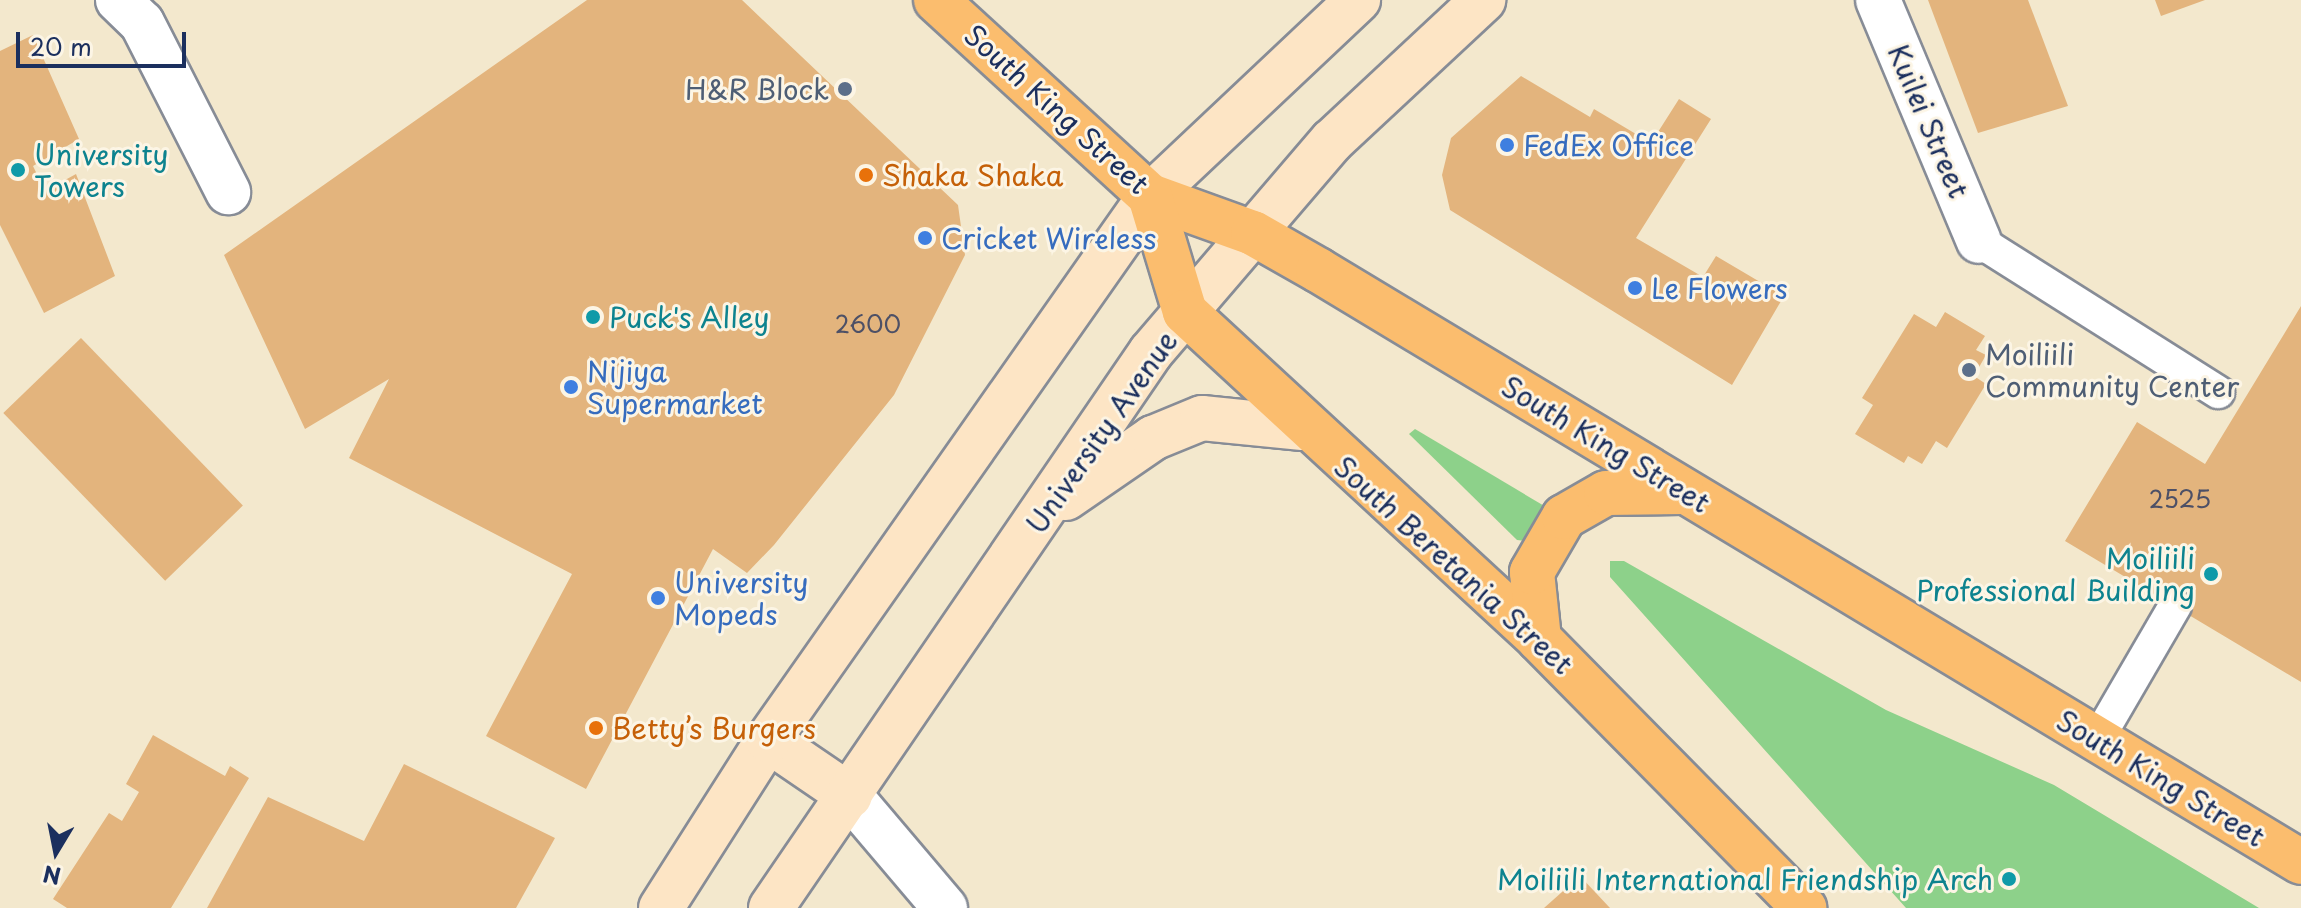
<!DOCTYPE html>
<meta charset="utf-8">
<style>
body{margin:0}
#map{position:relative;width:2301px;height:908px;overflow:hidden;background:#f3e8cd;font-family:"Playpen Sans",sans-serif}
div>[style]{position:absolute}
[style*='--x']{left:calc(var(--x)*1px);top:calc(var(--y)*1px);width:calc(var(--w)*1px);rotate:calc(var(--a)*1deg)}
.green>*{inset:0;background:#8dd18a}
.building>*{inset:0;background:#e3b47d;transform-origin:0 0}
.roads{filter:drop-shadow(2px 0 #878c96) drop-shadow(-2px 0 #878c96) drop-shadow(0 2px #878c96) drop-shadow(0 -2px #878c96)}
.lane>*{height:32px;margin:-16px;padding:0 16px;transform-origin:16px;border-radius:16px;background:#fff}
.street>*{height:44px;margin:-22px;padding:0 22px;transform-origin:22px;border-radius:22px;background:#fff}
.secondary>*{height:44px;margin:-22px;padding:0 22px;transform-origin:22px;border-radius:22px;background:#fde5c5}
.primary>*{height:44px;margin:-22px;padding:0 22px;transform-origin:22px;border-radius:22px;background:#fbbd6e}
.dots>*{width:22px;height:22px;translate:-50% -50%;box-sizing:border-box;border:4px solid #fcf5e5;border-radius:50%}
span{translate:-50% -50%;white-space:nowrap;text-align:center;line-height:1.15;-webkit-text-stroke:6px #fcf5e5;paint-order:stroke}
.number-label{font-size:24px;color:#4d5066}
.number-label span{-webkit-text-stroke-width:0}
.service-label{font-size:28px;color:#4e5e75}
.right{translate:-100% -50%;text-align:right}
.left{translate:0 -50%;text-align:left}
.street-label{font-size:28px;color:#1b2f5e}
.shop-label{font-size:28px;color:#366cbe}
.culture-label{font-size:28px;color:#0d838f}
.food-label{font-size:28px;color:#c56008}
.north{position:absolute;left:16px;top:812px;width:80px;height:80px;-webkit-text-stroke:6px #fcf5e5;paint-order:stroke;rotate:190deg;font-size:22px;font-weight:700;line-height:32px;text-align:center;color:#1b2f5e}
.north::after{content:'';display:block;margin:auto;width:28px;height:36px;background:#1b2f5e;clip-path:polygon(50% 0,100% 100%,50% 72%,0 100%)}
.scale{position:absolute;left:16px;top:32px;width:170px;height:36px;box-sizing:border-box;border:4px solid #1b2f5e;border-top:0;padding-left:10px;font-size:24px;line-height:28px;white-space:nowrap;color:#1b2f5e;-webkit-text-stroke:6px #fcf5e5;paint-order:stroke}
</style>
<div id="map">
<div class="green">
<div style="clip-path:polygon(1415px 429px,1546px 507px,1527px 541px,1517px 540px,1409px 434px)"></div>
<div style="clip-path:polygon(1610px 561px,1624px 561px,1886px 710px,2054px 785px,2259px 908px,1906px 908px,1610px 577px)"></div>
</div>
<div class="building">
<div style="clip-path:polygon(587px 0,742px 0,958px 205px,965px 255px,894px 395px,774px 545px,747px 573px,713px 549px,586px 789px,486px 736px,572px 574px,349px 458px,389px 379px,305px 429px,224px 255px)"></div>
<div style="clip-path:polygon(1928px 0,2028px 0,2068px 106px,1978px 133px)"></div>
<div style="clip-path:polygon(2155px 0,2205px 0,2161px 16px)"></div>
<div style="clip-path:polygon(33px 35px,79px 139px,33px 166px,45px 191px,76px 174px,115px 276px,44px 313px,0 225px,0 51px)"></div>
<div style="clip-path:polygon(1521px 76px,1590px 117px,1594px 109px,1651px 143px,1679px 99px,1711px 119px,1636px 238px,1703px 277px,1716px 256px,1784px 296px,1732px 385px,1450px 210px,1442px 175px,1451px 138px)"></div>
<div style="clip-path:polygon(2301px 306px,2301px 682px,2065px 541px,2137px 422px,2205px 464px)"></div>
<div style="clip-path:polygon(1945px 312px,1985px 336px,1976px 350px,1986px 355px,1974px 376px,1986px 384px,1947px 448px,1936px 441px,1922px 464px,1908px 456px,1904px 463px,1855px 434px,1873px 405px,1862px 398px,1914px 314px,1936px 327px)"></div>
<div style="left:81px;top:338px;width:233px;height:108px;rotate:46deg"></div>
<div style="clip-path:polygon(153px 735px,225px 776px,230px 766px,249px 778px,171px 908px,67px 908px,53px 899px,109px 813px,122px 821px,139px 792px,126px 784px)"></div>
<div style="clip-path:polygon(404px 764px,555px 838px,516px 908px,207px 908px,268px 797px,364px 841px)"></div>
<div style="clip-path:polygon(1580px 876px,1610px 908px,1544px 908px)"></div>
</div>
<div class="roads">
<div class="lane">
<div style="--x:1979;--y:241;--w:283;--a:32.3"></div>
<div style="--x:2097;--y:740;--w:155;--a:-59.8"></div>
</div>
<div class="street">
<div style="--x:118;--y:0;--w:33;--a:44"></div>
<div style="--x:142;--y:23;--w:190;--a:63"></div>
<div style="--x:1878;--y:0;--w:261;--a:67.3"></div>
<div style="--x:850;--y:796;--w:147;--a:49.7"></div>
</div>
<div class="secondary">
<div style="--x:1066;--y:498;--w:106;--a:-34.6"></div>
<div style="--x:1153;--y:438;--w:53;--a:-22.2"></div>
<div style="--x:1202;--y:418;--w:101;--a:5.7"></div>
<div style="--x:768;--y:740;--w:99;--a:34.3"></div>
<div style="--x:661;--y:908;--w:199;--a:-57.5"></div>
<div style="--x:768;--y:740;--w:665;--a:-54.92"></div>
<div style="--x:1150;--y:196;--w:286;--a:-43.3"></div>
<div style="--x:771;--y:908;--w:673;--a:-55.65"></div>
<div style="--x:1151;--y:352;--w:278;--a:-49.4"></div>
<div style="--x:1332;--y:141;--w:207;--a:-43"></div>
</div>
<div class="primary">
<div style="--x:936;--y:0;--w:290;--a:42.5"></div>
<div style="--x:1150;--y:196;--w:109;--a:19.8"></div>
<div style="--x:1253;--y:233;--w:75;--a:29.6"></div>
<div style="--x:1318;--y:270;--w:1147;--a:31.06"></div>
<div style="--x:1150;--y:196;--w:121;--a:73.2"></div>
<div style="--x:1185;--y:312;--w:482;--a:42.7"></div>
<div style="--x:1539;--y:639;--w:378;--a:45.4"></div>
<div style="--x:1539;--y:639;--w:67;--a:-96"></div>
<div style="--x:1532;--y:572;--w:64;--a:-59.8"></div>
<div style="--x:1564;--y:517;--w:48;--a:-29.7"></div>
<div style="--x:1606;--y:493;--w:76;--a:-0.8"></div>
</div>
</div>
<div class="dots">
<div style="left:845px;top:89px;background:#5c6f8a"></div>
<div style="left:1507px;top:145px;background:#3f7fe0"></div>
<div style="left:18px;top:170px;background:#0f9aa8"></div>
<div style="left:866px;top:175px;background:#e8710a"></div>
<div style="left:925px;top:238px;background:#3f7fe0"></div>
<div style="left:1635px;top:288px;background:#3f7fe0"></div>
<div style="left:593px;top:317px;background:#0f9aa8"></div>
<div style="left:1969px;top:370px;background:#5c6f8a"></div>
<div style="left:571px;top:387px;background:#3f7fe0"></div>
<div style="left:2211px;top:574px;background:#0f9aa8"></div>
<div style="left:658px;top:598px;background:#3f7fe0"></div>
<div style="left:596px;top:728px;background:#e8710a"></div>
<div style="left:2009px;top:879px;background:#0f9aa8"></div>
</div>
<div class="number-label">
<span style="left:868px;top:324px">2600</span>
<span style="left:2180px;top:499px">2525</span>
</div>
<div class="service-label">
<span class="right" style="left:829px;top:89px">H&amp;R Block</span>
<span class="left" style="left:1985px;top:370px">Moiliili<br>Community Center</span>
</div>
<div class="street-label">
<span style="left:1057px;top:109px;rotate:42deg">South King Street</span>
<span style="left:1929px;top:121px;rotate:67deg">Kuilei Street</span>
<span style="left:1101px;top:432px;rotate:-55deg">University Avenue</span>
<span style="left:1606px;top:444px;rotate:31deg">South King Street</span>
<span style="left:1454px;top:565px;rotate:42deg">South Beretania Street</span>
<span style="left:2161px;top:778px;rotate:31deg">South King Street</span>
</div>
<div class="shop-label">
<span class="left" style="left:1523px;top:145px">FedEx Office</span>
<span class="left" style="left:941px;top:238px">Cricket Wireless</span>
<span class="left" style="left:1651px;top:288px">Le Flowers</span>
<span class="left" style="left:587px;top:387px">Nijiya<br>Supermarket</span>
<span class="left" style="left:674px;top:598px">University<br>Mopeds</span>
</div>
<div class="culture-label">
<span class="left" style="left:34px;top:170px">University<br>Towers</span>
<span class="left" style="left:609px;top:317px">Puck's Alley</span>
<span class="right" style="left:2195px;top:574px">Moiliili<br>Professional Building</span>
<span class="right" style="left:1993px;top:879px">Moiliili International Friendship Arch</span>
</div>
<div class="food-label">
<span class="left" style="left:882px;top:175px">Shaka Shaka</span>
<span class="left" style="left:612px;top:728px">Betty’s Burgers</span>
</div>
<div class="north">N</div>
<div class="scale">20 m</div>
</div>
